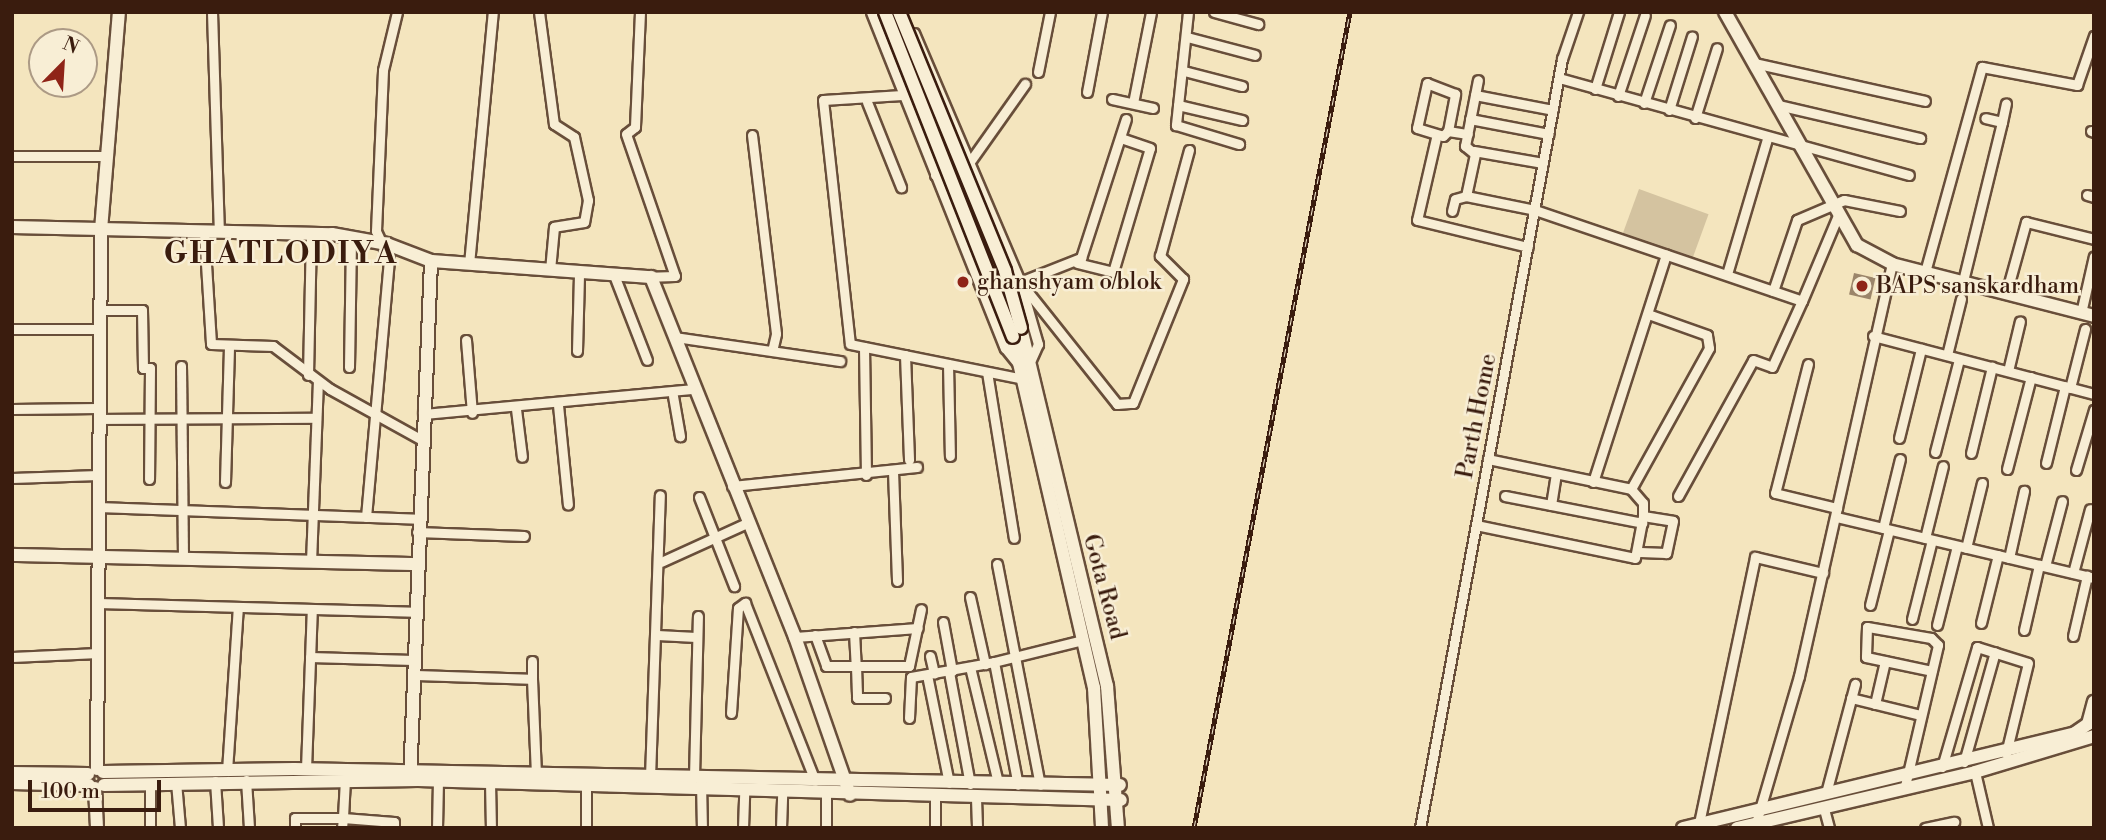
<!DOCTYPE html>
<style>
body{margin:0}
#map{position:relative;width:2106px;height:840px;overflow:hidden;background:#f4e5be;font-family:"Libre Bodoni",serif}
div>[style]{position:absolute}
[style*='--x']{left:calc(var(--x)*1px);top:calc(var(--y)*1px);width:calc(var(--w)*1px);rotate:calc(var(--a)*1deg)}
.green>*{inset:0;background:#d4c3a0;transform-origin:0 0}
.building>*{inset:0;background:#9b856a;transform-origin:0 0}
.roads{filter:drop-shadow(2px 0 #684e3a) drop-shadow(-2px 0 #684e3a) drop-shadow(0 2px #684e3a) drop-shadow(0 -2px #684e3a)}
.street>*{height:9px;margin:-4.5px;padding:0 4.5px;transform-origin:4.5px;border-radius:4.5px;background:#f8eed5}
.secondary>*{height:12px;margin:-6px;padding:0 6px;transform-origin:6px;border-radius:6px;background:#f8eed5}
.rail>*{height:5px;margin-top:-2.5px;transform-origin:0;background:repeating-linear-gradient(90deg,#f8eed5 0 8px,#3a1c0e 0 16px);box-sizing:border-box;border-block:2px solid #3a1c0e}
.bridges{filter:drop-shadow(2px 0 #3a1c0e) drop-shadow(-2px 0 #3a1c0e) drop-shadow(0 2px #3a1c0e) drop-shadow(0 -2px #3a1c0e)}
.secondary-bridge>*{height:12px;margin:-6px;padding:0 6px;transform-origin:6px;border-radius:6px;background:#f8eed5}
.dots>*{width:19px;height:19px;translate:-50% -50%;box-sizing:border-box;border:4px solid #f8eed5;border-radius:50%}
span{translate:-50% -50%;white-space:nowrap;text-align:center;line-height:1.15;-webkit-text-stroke:5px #f8eed5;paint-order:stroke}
.poi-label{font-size:23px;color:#3a1c0e}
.left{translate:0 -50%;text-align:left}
.street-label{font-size:23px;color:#3a1c0e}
.district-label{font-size:30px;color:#3a1c0e;font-weight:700;letter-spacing:2px}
.frame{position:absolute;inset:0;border:14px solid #3a1c0e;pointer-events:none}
.north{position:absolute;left:28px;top:28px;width:70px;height:70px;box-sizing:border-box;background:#f8eed5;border:2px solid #ac9a85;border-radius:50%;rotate:24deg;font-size:19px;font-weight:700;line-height:28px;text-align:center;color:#3a1c0e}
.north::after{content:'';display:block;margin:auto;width:24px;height:32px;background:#8f2418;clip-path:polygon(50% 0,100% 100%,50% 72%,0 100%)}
.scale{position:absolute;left:28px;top:780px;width:133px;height:32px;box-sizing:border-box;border:4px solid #3a1c0e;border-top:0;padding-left:9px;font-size:21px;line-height:24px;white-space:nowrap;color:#3a1c0e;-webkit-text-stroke:5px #f8eed5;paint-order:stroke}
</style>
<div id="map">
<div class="green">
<div style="left:1639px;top:189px;width:74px;height:48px;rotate:20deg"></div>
</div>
<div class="building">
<div style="left:1854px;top:273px;width:22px;height:22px;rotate:13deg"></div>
</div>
<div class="roads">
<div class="street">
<div style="--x:212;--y:12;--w:220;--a:88.2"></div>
<div style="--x:539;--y:12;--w:113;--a:82.4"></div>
<div style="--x:554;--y:124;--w:24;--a:33"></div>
<div style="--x:574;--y:137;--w:65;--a:77.5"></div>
<div style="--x:588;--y:200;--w:22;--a:100"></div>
<div style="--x:584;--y:222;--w:30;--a:171"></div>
<div style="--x:554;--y:227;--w:43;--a:95.3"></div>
<div style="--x:640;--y:12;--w:115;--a:92.5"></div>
<div style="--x:635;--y:127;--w:11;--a:142"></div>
<div style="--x:626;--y:134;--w:150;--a:71"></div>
<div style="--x:675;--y:276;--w:24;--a:178"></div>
<div style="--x:871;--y:12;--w:362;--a:68.3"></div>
<div style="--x:1005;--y:348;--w:19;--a:51"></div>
<div style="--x:1188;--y:12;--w:114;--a:96.1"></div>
<div style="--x:1176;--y:125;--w:66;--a:16.8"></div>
<div style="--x:1214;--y:12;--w:46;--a:15.3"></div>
<div style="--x:914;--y:33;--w:271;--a:66.9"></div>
<div style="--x:1020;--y:282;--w:65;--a:73.8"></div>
<div style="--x:1038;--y:344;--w:17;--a:114"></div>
<div style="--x:1187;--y:37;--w:70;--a:14.8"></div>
<div style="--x:1754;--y:63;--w:175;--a:12.5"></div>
<div style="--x:1184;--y:71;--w:60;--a:14.5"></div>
<div style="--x:1038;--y:72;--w:61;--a:-78.7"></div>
<div style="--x:1559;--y:78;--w:363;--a:15.5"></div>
<div style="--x:1595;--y:89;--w:81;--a:-72.7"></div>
<div style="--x:1087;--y:92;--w:81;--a:-79.4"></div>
<div style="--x:902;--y:95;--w:79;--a:176.4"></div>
<div style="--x:823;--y:100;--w:245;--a:83.7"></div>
<div style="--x:850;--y:344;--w:177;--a:11.4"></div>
<div style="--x:1475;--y:95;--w:79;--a:10.9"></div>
<div style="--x:1618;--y:96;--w:85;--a:-71.6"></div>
<div style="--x:1112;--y:99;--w:42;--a:12.4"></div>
<div style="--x:867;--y:102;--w:92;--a:68.2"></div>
<div style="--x:1133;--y:103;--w:93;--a:-78.8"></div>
<div style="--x:1644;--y:103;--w:82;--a:-71.6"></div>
<div style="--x:1178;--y:105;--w:66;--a:13.2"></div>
<div style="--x:1778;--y:105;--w:146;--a:13.1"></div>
<div style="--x:1669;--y:110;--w:77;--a:-72.7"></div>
<div style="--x:1695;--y:118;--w:73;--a:-72.6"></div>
<div style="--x:1470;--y:119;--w:80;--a:10.8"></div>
<div style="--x:2002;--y:122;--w:19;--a:-78"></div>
<div style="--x:1448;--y:131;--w:38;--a:-79"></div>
<div style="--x:1455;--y:94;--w:30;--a:-159"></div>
<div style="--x:1427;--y:83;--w:46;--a:102.5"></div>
<div style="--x:1417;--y:128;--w:27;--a:17"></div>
<div style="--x:1443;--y:136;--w:7;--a:-45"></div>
<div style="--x:1448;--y:131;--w:20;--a:9"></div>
<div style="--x:2091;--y:131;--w:3;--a:18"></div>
<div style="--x:752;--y:135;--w:200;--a:83.1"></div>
<div style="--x:776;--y:334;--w:17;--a:103"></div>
<div style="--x:1436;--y:138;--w:84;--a:103"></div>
<div style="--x:1417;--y:220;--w:114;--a:13.7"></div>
<div style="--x:1474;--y:151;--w:70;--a:9.9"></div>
<div style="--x:12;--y:156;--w:95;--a:0"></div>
<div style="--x:935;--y:175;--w:36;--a:-19"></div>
<div style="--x:969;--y:163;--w:97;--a:-54.7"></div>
<div style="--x:2087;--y:195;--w:7;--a:16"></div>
<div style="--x:1466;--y:196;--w:70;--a:11.5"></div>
<div style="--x:1535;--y:210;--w:282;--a:18.8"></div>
<div style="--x:1802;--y:301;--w:95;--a:-67.2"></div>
<div style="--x:1452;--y:211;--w:12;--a:-76"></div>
<div style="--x:1455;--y:199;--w:11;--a:-15"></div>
<div style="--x:1466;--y:196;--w:43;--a:-77.9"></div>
<div style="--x:1475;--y:154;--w:13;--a:-141"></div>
<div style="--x:1465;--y:146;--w:67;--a:-78.9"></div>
<div style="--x:204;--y:232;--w:112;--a:86.4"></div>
<div style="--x:211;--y:344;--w:62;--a:1.8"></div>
<div style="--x:273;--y:346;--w:71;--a:37"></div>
<div style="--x:330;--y:389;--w:105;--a:29"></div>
<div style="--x:1077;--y:263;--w:37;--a:14"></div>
<div style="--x:1113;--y:272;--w:129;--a:-73.4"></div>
<div style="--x:1150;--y:148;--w:31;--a:-161"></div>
<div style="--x:469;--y:264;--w:253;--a:-84.6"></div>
<div style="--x:1925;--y:272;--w:213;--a:-74.5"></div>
<div style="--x:1982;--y:67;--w:97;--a:10.7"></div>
<div style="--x:2077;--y:85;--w:52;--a:-70.9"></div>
<div style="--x:1727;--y:274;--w:141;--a:-73.5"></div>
<div style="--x:614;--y:275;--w:91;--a:68.8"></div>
<div style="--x:1963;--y:281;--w:164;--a:-76.2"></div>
<div style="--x:2002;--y:122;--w:17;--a:-167"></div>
<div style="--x:1020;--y:282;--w:156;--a:51.5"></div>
<div style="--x:1117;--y:404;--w:16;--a:-4"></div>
<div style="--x:1133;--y:403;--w:134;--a:-68"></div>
<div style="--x:1183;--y:279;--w:33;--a:-135"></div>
<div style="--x:1160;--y:256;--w:110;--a:-74.7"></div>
<div style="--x:1020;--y:282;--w:66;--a:-21.5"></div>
<div style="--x:1081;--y:258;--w:146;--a:-72.1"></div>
<div style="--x:1773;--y:291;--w:75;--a:-71.3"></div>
<div style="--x:1797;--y:220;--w:51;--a:-23.1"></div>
<div style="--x:1844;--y:200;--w:57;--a:11.1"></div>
<div style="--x:2006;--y:294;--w:75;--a:-74.5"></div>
<div style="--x:2026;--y:222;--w:70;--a:14"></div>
<div style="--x:100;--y:310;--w:42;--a:0"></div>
<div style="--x:142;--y:310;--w:58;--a:89"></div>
<div style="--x:143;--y:368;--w:7;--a:0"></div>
<div style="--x:150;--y:368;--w:111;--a:90.5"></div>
<div style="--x:2081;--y:313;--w:58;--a:-77.2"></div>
<div style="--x:12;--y:329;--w:87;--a:0"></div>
<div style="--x:1873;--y:336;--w:228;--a:14.7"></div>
<div style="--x:675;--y:337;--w:167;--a:8.3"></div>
<div style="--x:466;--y:340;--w:73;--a:85.3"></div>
<div style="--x:864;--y:347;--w:128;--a:89.1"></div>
<div style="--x:577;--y:351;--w:79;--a:-88.5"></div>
<div style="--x:905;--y:355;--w:105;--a:87.8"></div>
<div style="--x:1947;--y:355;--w:58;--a:-76"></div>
<div style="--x:948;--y:364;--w:92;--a:88.8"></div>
<div style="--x:1808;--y:364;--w:133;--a:104.3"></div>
<div style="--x:1775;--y:493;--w:64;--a:13.6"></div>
<div style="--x:181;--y:366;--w:193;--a:89.4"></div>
<div style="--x:349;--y:367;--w:129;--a:-89.1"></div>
<div style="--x:2008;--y:371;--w:51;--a:-76.5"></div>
<div style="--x:987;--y:372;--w:168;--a:80.8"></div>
<div style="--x:308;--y:375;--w:141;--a:-88.8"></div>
<div style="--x:2070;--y:388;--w:61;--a:-75.7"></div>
<div style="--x:673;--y:396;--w:41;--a:80.1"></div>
<div style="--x:558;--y:405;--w:100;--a:84.3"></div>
<div style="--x:12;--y:409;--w:86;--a:-0.7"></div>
<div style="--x:516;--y:409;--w:48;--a:82.9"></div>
<div style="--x:423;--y:414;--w:273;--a:-5.3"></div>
<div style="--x:98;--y:419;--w:218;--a:-0.3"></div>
<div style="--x:1899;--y:438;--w:92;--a:-76.1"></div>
<div style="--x:1935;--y:452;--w:96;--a:-75.5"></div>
<div style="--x:1971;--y:453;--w:89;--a:-76.3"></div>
<div style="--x:1488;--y:459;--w:146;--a:11.8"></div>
<div style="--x:1631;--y:489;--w:161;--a:-61"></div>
<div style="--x:1709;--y:348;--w:13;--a:-99"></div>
<div style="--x:1707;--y:335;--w:63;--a:-160.4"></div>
<div style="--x:2046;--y:463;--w:79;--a:-76.1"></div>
<div style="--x:2007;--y:469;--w:95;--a:-75.4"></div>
<div style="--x:2076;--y:470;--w:63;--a:-73.3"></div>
<div style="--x:893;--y:471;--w:110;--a:87.9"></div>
<div style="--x:12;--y:478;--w:86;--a:-2"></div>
<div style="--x:225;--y:482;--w:137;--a:-88.3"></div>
<div style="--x:1593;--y:482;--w:239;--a:-72.2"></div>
<div style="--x:732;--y:486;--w:186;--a:-5.9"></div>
<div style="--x:1631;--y:489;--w:18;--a:49"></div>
<div style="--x:1643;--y:503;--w:13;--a:90"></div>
<div style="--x:1505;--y:496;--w:140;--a:11.1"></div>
<div style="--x:1678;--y:496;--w:155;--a:-61.1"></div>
<div style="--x:1753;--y:360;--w:20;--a:20"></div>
<div style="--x:1772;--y:367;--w:72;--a:-65.6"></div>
<div style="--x:699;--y:497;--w:96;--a:68.5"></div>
<div style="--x:1551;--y:505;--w:30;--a:-81"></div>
<div style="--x:98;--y:507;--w:320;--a:2.1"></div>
<div style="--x:366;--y:517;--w:259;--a:-84.9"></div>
<div style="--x:389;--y:259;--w:31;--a:-115"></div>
<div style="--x:376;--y:231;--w:161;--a:-87.5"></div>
<div style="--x:383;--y:70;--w:60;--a:-76.4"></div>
<div style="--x:1836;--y:517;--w:265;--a:13.3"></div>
<div style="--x:1476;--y:525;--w:162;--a:11.7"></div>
<div style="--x:1635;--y:558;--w:43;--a:-79.2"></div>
<div style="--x:1643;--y:516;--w:30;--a:9"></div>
<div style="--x:1673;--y:521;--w:33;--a:102"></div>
<div style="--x:1666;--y:553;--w:26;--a:-178"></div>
<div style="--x:1883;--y:528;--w:71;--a:-76.2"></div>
<div style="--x:417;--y:532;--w:107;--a:2.1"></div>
<div style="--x:1925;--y:538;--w:74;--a:-76"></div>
<div style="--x:1966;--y:548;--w:67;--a:-76.2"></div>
<div style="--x:2009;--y:558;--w:69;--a:-77.4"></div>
<div style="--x:311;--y:562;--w:181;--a:-87.8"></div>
<div style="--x:661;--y:562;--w:94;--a:-24.4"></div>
<div style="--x:997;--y:564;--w:225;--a:79"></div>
<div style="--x:2045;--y:566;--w:67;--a:-75.3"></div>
<div style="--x:2073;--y:573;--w:66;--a:-75.1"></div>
<div style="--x:970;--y:597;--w:69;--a:77.4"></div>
<div style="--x:98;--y:603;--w:316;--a:1.6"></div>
<div style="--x:1870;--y:605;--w:77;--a:-75.8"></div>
<div style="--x:1912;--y:619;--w:81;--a:-75.8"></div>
<div style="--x:943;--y:622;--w:50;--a:79.6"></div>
<div style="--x:1981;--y:623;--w:70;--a:-76"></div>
<div style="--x:1937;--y:625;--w:81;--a:-75.8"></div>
<div style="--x:2024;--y:630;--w:67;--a:-77"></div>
<div style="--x:854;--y:632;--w:34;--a:87"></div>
<div style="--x:856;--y:666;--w:53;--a:0"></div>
<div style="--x:909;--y:666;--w:58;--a:-78.1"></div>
<div style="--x:657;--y:635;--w:39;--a:3"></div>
<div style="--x:815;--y:635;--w:33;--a:70"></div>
<div style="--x:826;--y:666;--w:30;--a:0"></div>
<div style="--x:856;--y:666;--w:32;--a:88"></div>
<div style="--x:857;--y:698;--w:28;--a:0"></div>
<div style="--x:2073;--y:636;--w:62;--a:-76.9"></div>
<div style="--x:795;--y:637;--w:123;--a:-4.2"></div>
<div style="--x:930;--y:656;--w:18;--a:77"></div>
<div style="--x:12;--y:657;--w:86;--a:-2.7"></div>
<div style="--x:310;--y:657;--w:103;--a:1.7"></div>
<div style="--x:994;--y:662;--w:92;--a:-13.9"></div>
<div style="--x:970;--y:667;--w:119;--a:76.4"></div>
<div style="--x:949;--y:672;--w:114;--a:79.4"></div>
<div style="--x:413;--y:675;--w:119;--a:1.9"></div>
<div style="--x:532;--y:679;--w:94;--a:87.6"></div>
<div style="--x:927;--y:675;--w:110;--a:78.5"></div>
<div style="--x:532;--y:679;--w:18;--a:-90"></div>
<div style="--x:1851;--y:698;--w:72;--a:13.7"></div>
<div style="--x:1875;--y:704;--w:44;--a:-76.9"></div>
<div style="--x:731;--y:713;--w:105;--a:-86.2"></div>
<div style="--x:738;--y:608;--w:9;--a:-36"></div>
<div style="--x:745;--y:603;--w:191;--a:68.5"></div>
<div style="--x:909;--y:718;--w:41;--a:-87.2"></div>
<div style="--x:911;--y:677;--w:84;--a:-10.2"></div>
<div style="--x:994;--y:662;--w:125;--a:79"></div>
<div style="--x:1964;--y:762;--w:114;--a:-74.3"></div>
<div style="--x:1942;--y:767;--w:125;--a:-73.7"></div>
<div style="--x:1977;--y:647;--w:53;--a:17.4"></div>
<div style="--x:2028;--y:663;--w:93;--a:103.7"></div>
<div style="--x:306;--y:769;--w:160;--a:-87.9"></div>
<div style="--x:227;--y:771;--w:164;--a:-86.2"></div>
<div style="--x:1975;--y:772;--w:57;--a:76.9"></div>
<div style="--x:650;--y:777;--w:282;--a:-88"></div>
<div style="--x:694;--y:777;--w:161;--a:-88.6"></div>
<div style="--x:345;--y:779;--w:39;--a:93"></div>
<div style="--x:343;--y:818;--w:51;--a:4.5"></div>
<div style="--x:394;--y:822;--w:6;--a:90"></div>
<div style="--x:246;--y:780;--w:48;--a:86.4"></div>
<div style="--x:215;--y:781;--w:47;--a:86.3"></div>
<div style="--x:176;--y:782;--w:46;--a:85"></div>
<div style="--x:490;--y:782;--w:46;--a:88.8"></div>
<div style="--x:701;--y:782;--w:46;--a:88.8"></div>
<div style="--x:150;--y:783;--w:45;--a:90"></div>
<div style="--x:586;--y:785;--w:43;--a:90"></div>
<div style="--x:1905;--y:786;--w:145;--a:-76.8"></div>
<div style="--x:1938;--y:645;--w:10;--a:-135"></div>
<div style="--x:1931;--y:638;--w:65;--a:-170.2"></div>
<div style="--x:1867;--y:627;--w:30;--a:92"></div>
<div style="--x:1866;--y:657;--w:67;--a:12"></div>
<div style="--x:1826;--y:793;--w:113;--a:-75.1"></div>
<div style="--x:935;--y:797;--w:31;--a:90"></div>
<div style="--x:976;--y:798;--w:30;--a:88"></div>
<div style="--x:1824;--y:809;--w:20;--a:75"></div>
<div style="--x:1756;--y:823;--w:153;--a:-73.7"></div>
<div style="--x:1799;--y:676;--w:422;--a:-77.3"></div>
<div style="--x:295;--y:828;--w:10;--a:-90"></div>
<div style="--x:295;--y:818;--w:48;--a:0"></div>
<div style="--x:343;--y:818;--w:10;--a:96"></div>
<div style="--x:437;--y:828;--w:47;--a:-88.8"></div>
<div style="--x:743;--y:828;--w:38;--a:-88"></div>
<div style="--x:781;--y:828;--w:36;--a:-88"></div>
<div style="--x:826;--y:828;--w:33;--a:-90"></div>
<div style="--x:1420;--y:828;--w:782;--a:-79.54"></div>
<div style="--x:1562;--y:59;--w:50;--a:-71.2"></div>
<div style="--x:1698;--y:828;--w:277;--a:-78.1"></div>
<div style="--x:1755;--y:557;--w:70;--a:13.2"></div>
<div style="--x:1925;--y:828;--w:30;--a:-12"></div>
</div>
<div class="secondary">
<div style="--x:1725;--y:12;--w:268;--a:60.5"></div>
<div style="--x:1857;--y:245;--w:40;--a:28"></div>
<div style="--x:1892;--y:264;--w:209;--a:14.4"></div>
<div style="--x:12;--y:227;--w:320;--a:1.3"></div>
<div style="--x:332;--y:234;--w:56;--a:10.3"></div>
<div style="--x:387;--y:244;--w:47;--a:21.1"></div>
<div style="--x:1021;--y:328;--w:368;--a:76.5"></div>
<div style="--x:1107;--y:686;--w:142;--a:85.6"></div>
<div style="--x:1013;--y:337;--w:360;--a:77"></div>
<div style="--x:1094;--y:688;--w:140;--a:86.7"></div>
<div style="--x:12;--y:555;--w:404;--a:1.3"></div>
<div style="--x:97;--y:769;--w:539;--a:-89.57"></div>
<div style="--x:101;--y:230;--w:219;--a:-85.3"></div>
<div style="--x:103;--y:772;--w:191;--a:-0.9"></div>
<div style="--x:294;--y:769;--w:826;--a:1.11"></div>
<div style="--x:12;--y:773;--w:76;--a:0.8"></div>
<div style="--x:410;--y:780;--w:519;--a:-87.68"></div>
<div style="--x:431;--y:261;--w:221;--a:4.2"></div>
<div style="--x:651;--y:277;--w:388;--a:68.2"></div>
<div style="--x:795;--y:637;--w:167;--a:70.8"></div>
<div style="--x:12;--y:783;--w:77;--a:1.5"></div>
<div style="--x:104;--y:785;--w:314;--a:-0.9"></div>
<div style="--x:418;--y:780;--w:703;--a:1.63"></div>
<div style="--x:95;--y:788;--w:40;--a:87.1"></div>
<div style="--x:1683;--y:828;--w:403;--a:-13.6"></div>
<div style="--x:2075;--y:733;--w:16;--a:-35"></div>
<div style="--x:2088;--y:724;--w:23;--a:-75"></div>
<div style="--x:1737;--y:828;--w:244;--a:-13.2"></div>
<div style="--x:1975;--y:772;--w:124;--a:-16.8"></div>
</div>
</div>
<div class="rail">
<div style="--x:1194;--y:828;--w:831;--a:-79.18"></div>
</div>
<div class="bridges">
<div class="secondary-bridge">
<div style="--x:885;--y:12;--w:349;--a:68.5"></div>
<div style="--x:899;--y:12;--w:280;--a:67.7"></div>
<div style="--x:1005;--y:271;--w:59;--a:74.3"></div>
</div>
</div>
<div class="dots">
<div style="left:963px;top:282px;background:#8f2418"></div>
<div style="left:1862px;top:286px;background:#8f2418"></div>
</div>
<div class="poi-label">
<span class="left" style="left:977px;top:282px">ghanshyam o/blok</span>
<span class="left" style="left:1876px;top:286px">BAPS sanskardham</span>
</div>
<div class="street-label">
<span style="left:1477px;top:416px;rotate:-79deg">Parth Home</span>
<span style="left:1104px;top:587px;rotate:75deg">Gota Road</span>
</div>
<div class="district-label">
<span style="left:281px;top:254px">GHATLODIYA</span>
</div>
<div class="frame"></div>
<div class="north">N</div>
<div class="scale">100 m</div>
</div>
